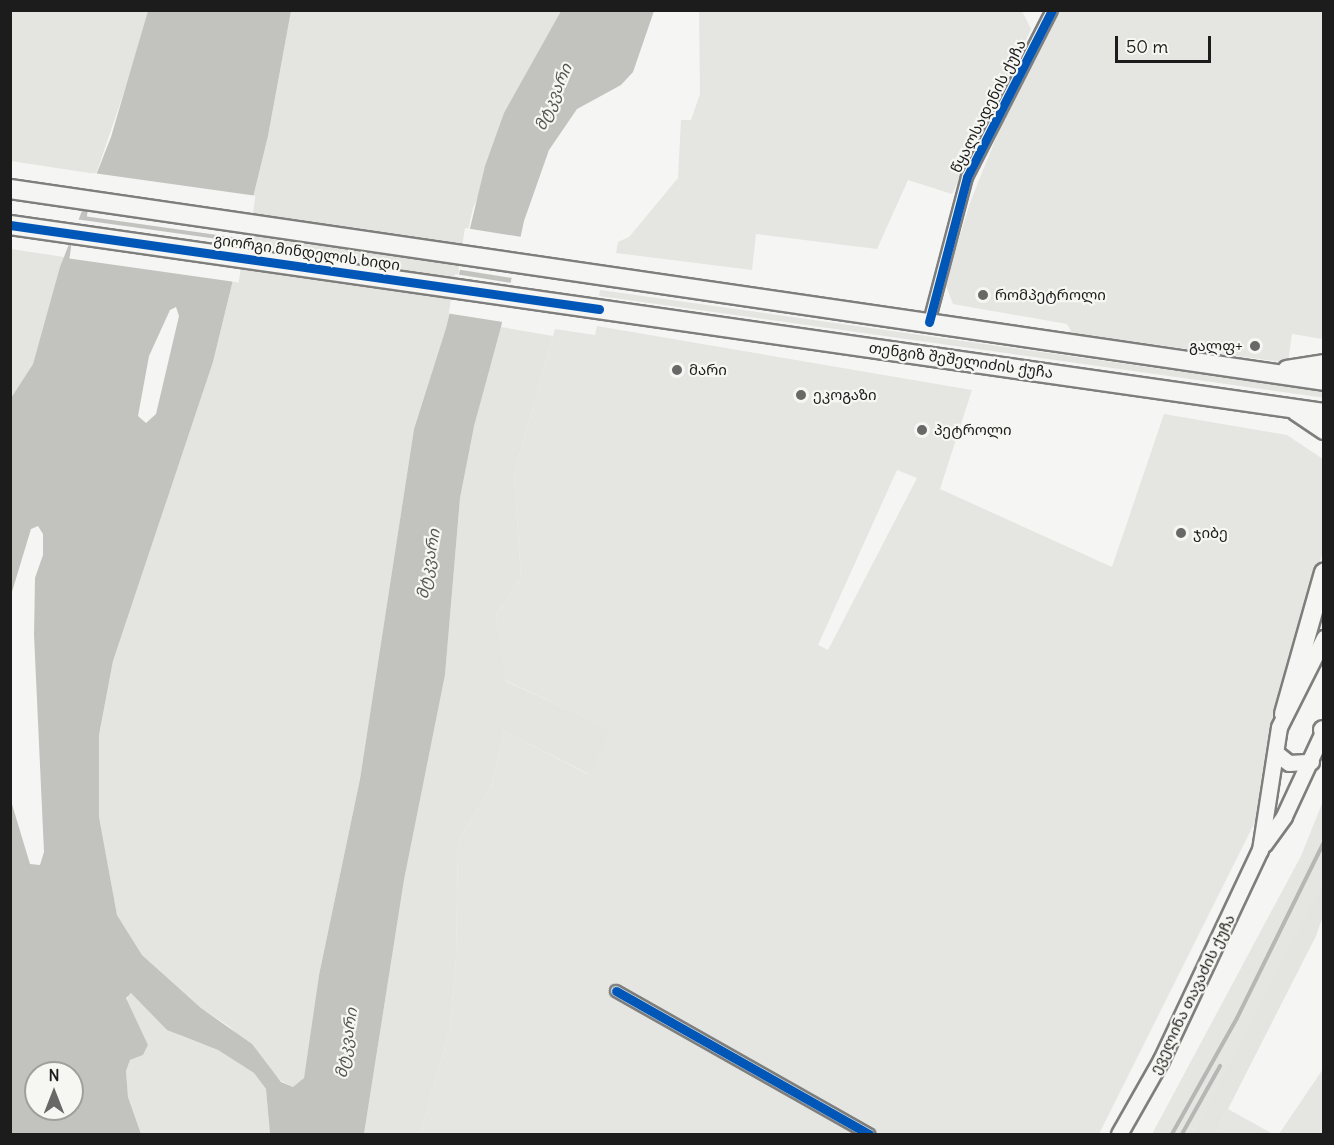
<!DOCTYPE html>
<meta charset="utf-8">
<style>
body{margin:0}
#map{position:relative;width:1334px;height:1145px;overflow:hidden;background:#f5f5f3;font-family:Delius,"Noto Sans Georgian",sans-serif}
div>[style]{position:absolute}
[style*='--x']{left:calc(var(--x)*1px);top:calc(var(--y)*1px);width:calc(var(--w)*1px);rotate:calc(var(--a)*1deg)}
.built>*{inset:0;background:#e5e5e2}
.green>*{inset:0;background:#e4e4e1;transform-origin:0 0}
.water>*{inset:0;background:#c2c2bf}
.pier>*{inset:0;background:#f5f5f3;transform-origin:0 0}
.roads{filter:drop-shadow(2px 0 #7e7e7d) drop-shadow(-2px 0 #7e7e7d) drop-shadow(0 2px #7e7e7d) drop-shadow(0 -2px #7e7e7d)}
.minor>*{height:10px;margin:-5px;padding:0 5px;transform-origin:5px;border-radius:5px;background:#f5f5f3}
.secondary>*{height:15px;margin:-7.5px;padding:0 7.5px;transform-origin:7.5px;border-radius:7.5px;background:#f5f5f3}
.primary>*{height:18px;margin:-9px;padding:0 9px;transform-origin:9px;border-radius:9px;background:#f5f5f3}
.rail>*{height:4px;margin:-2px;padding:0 2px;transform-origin:2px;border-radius:2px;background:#b6b6b5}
.cycleway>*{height:9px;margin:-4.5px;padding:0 4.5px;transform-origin:4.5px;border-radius:4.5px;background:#0057b8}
.dots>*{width:16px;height:16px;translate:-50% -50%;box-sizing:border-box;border:3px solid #f6f6f2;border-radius:50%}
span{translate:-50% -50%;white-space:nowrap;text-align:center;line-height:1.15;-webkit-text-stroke:4.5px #f6f6f2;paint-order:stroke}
.street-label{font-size:15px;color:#1c1c1c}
.poi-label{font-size:15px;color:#1c1c1c}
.left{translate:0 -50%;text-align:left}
.right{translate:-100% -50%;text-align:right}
.water-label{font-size:16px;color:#565654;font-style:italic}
.frame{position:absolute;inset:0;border:12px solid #1c1c1c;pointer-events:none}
.north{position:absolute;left:24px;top:1061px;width:60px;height:60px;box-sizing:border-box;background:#f6f6f2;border:2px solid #9f9f9c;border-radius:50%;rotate:0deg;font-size:16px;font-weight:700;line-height:24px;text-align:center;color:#1c1c1c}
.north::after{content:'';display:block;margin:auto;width:21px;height:27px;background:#686867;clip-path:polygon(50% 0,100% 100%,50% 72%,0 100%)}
.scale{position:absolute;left:1115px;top:36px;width:96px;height:27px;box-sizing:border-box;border:3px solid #1c1c1c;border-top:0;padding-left:8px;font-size:18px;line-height:21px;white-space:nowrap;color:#1c1c1c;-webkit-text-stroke:4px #f6f6f2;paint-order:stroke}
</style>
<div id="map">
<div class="built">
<div style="clip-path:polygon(699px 11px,1022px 11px,1031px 29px,952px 194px,908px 180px,877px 249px,756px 234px,752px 270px,616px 253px,618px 242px,629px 237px,678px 178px,681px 120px,691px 120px,700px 94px)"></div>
<div style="clip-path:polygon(1057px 11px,1323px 11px,1323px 339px,1292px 334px,1288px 363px,1072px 333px,1067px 324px,953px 304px,945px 283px,971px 200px,1000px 128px)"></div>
<div style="clip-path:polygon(evenodd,597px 326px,972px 390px,940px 489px,1112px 567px,1164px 414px,1287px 435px,1323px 459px,1323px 551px,1274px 721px,1260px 812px,1099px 1134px,420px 1134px,450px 1029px,456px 957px,458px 841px,491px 788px,504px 731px,588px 774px,610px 729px,504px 680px,496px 615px,521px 577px,514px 474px,555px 329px,595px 335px,597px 326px,897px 470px,917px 478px,828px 650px,818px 645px,897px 470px)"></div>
<div style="clip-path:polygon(1323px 801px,1323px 883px,1294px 943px,1192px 1134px,1152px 1134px,1301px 856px)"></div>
<div style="clip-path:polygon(1323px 1069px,1323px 1134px,1279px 1134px)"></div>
<div style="clip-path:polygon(1228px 1109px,1273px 1134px,1215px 1134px)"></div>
</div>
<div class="green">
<div style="clip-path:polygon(11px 11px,148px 11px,134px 63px,96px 174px,11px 161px)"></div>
<div style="clip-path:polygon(291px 11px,561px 11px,473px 208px,446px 328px,414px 429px,360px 779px,319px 975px,304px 1079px,293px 1087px,281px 1081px,230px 1027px,201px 1008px,142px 955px,117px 915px,99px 817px,99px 735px,113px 661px,213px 362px,268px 136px)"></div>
<div style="clip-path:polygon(11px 249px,64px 257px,33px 364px,11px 398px)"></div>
<div style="left:600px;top:290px;width:730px;height:6px;rotate:8deg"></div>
<div style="clip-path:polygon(501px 327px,553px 336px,514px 474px,521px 577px,496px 615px,505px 681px,611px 729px,589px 774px,504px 731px,491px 788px,458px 841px,456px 957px,450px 1029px,420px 1134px,364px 1134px,404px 880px,445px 675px,460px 498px,473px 426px)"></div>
<div style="clip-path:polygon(1323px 883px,1323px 916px,1316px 936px,1228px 1109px,1215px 1134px,1192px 1134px)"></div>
<div style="clip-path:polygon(128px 993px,134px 994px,179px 1035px,218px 1050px,254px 1073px,266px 1089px,270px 1134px,141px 1134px,128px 1097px,126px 1071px,130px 1060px,143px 1055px,148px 1045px,127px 1001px)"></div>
</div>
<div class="water">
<div style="clip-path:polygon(evenodd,148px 11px,291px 11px,268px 136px,213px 362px,113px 661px,99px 735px,99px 817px,117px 915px,142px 955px,201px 1008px,252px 1044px,281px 1082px,293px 1087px,304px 1078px,319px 975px,360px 779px,414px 429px,446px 328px,485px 166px,504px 113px,561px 11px,654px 11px,633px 72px,621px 85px,577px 109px,549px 150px,524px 221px,501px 327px,474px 426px,460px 498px,445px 675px,404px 880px,364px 1134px,270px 1134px,266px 1089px,254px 1073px,218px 1050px,167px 1030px,131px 993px,126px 998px,148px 1045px,143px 1055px,130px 1060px,126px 1071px,128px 1097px,141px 1134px,11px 1134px,11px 801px,30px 864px,40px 865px,44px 852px,34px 635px,35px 578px,43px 555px,43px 534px,38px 526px,31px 529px,11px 595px,11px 398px,33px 364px,60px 267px,111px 137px,148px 11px,176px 307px,179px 316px,156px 414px,146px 423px,138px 416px,149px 356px,170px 310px,176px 307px,148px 11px,36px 1073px,72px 1073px,72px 1109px,36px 1109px,36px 1073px)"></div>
</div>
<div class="pier">
<div style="left:93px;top:173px;width:164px;height:44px;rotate:8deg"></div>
<div style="left:75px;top:219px;width:171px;height:40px;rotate:8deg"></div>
<div style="left:465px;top:228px;width:59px;height:42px;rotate:9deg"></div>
<div style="left:455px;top:274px;width:58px;height:40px;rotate:9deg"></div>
</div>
<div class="roads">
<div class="minor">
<div style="--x:929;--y:322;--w:150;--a:-75.3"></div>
<div style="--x:967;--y:177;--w:187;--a:-63"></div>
<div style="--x:616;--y:991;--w:291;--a:29.5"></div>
</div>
<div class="secondary">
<div style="--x:1276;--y:753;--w:16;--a:38"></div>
<div style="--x:1289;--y:763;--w:22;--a:-3"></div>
<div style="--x:1264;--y:844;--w:34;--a:-54"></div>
<div style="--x:1284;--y:816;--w:95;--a:-65.1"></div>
<div style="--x:1119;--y:1134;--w:85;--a:-60.4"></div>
<div style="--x:1161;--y:1060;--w:232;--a:-64.8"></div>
<div style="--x:1260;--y:850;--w:124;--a:-81.2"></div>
<div style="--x:1279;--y:727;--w:100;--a:-63.2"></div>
</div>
<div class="primary">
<div style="--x:10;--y:189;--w:1328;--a:8.31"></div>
<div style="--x:10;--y:225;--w:1327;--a:8.14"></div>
<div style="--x:1287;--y:370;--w:37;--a:-9"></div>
<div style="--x:1296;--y:411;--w:34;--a:34"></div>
<div style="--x:1284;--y:714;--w:147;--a:-74.2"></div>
<div style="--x:1323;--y:730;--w:1;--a:0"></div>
</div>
</div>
<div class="rail">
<div style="--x:1172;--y:1134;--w:133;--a:-60.7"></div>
<div style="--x:1237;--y:1018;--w:196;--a:-63.7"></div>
<div style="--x:1182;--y:1134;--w:78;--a:-60.8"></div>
</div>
<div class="cycleway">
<div style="--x:10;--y:225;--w:595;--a:8.12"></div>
<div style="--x:929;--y:322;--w:150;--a:-75.3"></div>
<div style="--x:967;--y:177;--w:187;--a:-63"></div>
<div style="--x:616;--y:991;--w:291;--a:29.5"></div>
</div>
<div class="dots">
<div style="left:983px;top:295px;background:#686867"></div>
<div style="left:1255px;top:346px;background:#686867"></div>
<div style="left:677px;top:370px;background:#686867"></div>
<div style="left:801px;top:395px;background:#686867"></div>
<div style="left:922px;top:430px;background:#686867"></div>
<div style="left:1181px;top:533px;background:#686867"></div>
</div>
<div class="street-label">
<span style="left:988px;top:106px;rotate:-63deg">წყალსადენის ქუჩა</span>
<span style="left:307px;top:252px;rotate:8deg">გიორგი მინდელის ხიდი</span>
<span style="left:961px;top:360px;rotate:8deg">თენგიზ შეშელიძის ქუჩა</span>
<span style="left:1192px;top:994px;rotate:-64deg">ეველინა თავაძის ქუჩა</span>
</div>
<div class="poi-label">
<span class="left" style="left:995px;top:295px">რომპეტროლი</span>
<span class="right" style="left:1243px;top:346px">გალფ+</span>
<span class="left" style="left:689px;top:370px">მარი</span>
<span class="left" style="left:813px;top:395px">ეკოგაზი</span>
<span class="left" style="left:934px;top:430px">პეტროლი</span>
<span class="left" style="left:1193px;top:533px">ჯიბე</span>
</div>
<div class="water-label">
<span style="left:553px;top:97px;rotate:-67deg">მტკვარი</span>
<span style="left:428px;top:564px;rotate:-80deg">მტკვარი</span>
<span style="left:346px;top:1043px;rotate:-81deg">მტკვარი</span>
</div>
<div class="frame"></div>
<div class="north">N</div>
<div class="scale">50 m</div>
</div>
